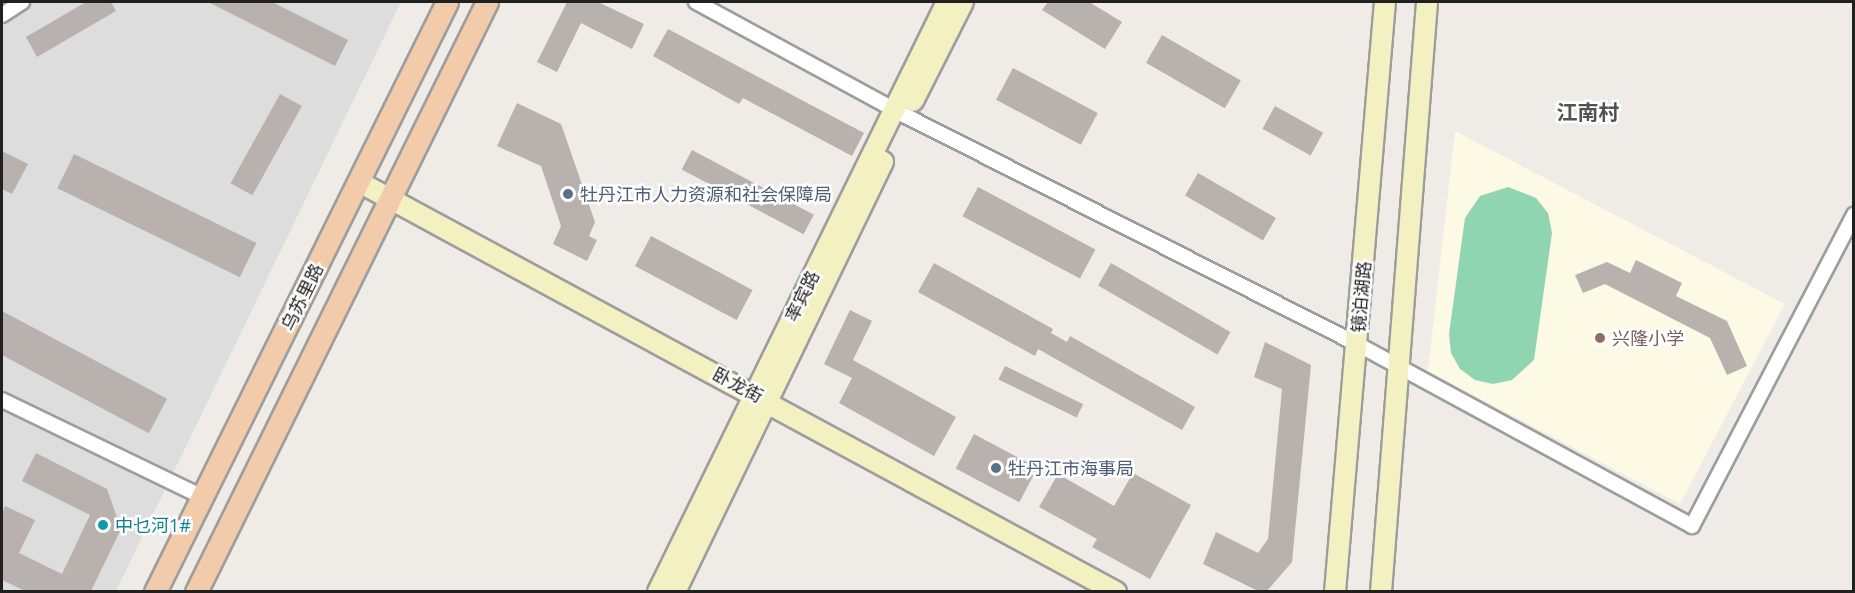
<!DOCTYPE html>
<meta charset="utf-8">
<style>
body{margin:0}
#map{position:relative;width:1855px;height:593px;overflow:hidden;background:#efece7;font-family:"Open Sans","Noto Sans SC",sans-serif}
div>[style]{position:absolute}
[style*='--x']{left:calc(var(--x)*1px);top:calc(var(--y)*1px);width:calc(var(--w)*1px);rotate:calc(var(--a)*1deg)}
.residential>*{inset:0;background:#dedddd}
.education>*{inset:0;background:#fcf9e4}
.pitch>*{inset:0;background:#8fd5b2}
.building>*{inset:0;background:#b8b1ad;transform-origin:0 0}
.roads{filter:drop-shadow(2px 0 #9d9d9d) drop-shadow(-2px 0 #9d9d9d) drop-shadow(0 2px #9d9d9d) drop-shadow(0 -2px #9d9d9d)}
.street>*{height:14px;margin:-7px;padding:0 7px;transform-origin:7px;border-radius:7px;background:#fff}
.secondary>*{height:20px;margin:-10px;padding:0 10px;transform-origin:10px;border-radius:10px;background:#f3f0c2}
.primary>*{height:21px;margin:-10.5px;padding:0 10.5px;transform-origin:10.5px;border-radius:10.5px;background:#f1cbaa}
.dots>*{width:16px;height:16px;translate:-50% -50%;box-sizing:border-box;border:3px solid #fff;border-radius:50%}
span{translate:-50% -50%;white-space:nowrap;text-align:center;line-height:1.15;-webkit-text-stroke:5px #fff;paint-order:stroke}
.service-label{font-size:18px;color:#4e5e75}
.left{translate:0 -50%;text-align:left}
.street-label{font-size:18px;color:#202020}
.education-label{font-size:18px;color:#785e54}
.culture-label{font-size:18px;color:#0d838f}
.quarter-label{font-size:21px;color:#535353;font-weight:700}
.frame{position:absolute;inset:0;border:3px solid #202020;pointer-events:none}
</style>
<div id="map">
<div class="residential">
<div style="clip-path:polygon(2px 2px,401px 2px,116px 591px,2px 591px)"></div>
</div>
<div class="education">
<div style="clip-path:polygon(1455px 131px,1785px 304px,1680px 504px,1428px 371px)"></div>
</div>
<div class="pitch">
<div style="clip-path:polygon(1508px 187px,1536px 198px,1548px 213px,1552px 233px,1534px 360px,1512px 380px,1493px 384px,1475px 380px,1460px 369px,1451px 353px,1449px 334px,1465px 218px,1480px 196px)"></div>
</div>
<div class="building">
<div style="clip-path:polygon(86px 2px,111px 2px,116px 11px,37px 57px,26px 37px)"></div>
<div style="clip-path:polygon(208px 2px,272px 2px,348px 40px,335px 66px)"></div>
<div style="clip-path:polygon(567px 2px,598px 2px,644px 24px,632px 49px,581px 23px,557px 72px,537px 62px)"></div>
<div style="clip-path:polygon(1048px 2px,1089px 2px,1122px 22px,1105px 49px,1042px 10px)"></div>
<div style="clip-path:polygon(668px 29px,864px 133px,852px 156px,743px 98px,739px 104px,653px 56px)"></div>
<div style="left:1162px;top:35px;width:91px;height:32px;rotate:30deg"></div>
<div style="left:1013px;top:68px;width:96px;height:36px;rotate:28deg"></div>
<div style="left:280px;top:94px;width:25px;height:102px;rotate:29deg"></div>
<div style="clip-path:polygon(517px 103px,561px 124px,595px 222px,589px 236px,597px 240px,587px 261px,553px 244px,561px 226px,541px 166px,497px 146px)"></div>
<div style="left:1275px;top:106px;width:55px;height:26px;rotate:29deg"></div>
<div style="left:692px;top:150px;width:138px;height:22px;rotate:28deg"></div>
<div style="clip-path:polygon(2px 151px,28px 164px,12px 194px,2px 189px)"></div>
<div style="left:74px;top:154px;width:203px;height:38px;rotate:26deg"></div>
<div style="left:1198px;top:173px;width:90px;height:26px;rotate:30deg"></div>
<div style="left:978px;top:187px;width:133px;height:33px;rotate:28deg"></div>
<div style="left:651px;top:236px;width:115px;height:34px;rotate:28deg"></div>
<div style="clip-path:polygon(1636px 260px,1682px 283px,1676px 296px,1727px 321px,1747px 366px,1727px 375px,1710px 338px,1605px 284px,1583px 293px,1575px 275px,1607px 262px,1630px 273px)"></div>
<div style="clip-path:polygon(934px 263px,1053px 329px,1051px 333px,1067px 342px,1070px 336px,1195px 407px,1182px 430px,1038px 349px,1035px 356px,918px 292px)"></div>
<div style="left:1111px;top:263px;width:138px;height:26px;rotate:30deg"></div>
<div style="clip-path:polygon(850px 310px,872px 321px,853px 360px,956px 417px,934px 456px,839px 403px,852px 378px,824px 364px)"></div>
<div style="left:2px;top:311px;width:187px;height:39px;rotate:28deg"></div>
<div style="clip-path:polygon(1265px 342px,1311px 365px,1292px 562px,1267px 591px,1258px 591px,1203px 564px,1216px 532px,1258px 553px,1268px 539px,1282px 389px,1254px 377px)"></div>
<div style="left:1005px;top:366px;width:87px;height:15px;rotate:26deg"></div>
<div style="left:974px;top:434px;width:72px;height:39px;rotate:28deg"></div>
<div style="clip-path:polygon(36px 453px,107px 489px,121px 529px,91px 591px,25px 591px,2px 580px,2px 514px,5px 506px,35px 520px,19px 553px,62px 574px,90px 515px,22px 481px)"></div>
<div style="clip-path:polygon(1133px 473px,1191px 505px,1150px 579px,1092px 547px,1097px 539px,1039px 507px,1058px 474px,1114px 506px)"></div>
</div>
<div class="roads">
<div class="street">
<div style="--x:696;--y:2;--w:239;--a:28.5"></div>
<div style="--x:906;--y:116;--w:505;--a:26.82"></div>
<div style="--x:1357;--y:344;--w:381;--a:28.5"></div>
<div style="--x:1692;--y:526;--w:351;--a:-62.5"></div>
<div style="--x:2;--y:15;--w:24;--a:-33"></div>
<div style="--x:2;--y:400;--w:223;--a:25.8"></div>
</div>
<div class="secondary">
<div style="--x:913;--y:101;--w:111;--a:-63.2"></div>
<div style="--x:359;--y:182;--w:861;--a:28.44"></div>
<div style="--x:658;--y:592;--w:657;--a:-63.9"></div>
<div style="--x:675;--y:592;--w:478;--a:-64.2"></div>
<div style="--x:1335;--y:592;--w:592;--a:-85.16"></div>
<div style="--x:1381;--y:592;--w:592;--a:-85.54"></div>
</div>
<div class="primary">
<div style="--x:155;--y:592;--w:658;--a:-63.67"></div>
<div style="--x:196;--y:592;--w:658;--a:-63.75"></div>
</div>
</div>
<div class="dots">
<div style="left:568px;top:194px;background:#5c6f8a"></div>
<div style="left:1600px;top:338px;background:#8d6e63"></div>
<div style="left:996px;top:468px;background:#5c6f8a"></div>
<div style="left:103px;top:525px;background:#0f9aa8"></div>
</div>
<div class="service-label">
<span class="left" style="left:580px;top:194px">牡丹江市人力资源和社会保障局</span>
<span class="left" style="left:1008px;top:468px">牡丹江市海事局</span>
</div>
<div class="street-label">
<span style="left:802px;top:296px;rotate:-64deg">率宾路</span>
<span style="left:302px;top:297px;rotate:-64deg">乌苏里路</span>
<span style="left:1361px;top:297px;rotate:-85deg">镜泊湖路</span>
<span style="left:738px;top:385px;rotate:28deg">卧龙街</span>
</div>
<div class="education-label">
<span class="left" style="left:1612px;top:338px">兴隆小学</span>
</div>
<div class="culture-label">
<span class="left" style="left:115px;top:525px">中乜河1#</span>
</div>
<div class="quarter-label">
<span style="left:1588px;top:112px">江南村</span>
</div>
<div class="frame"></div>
</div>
